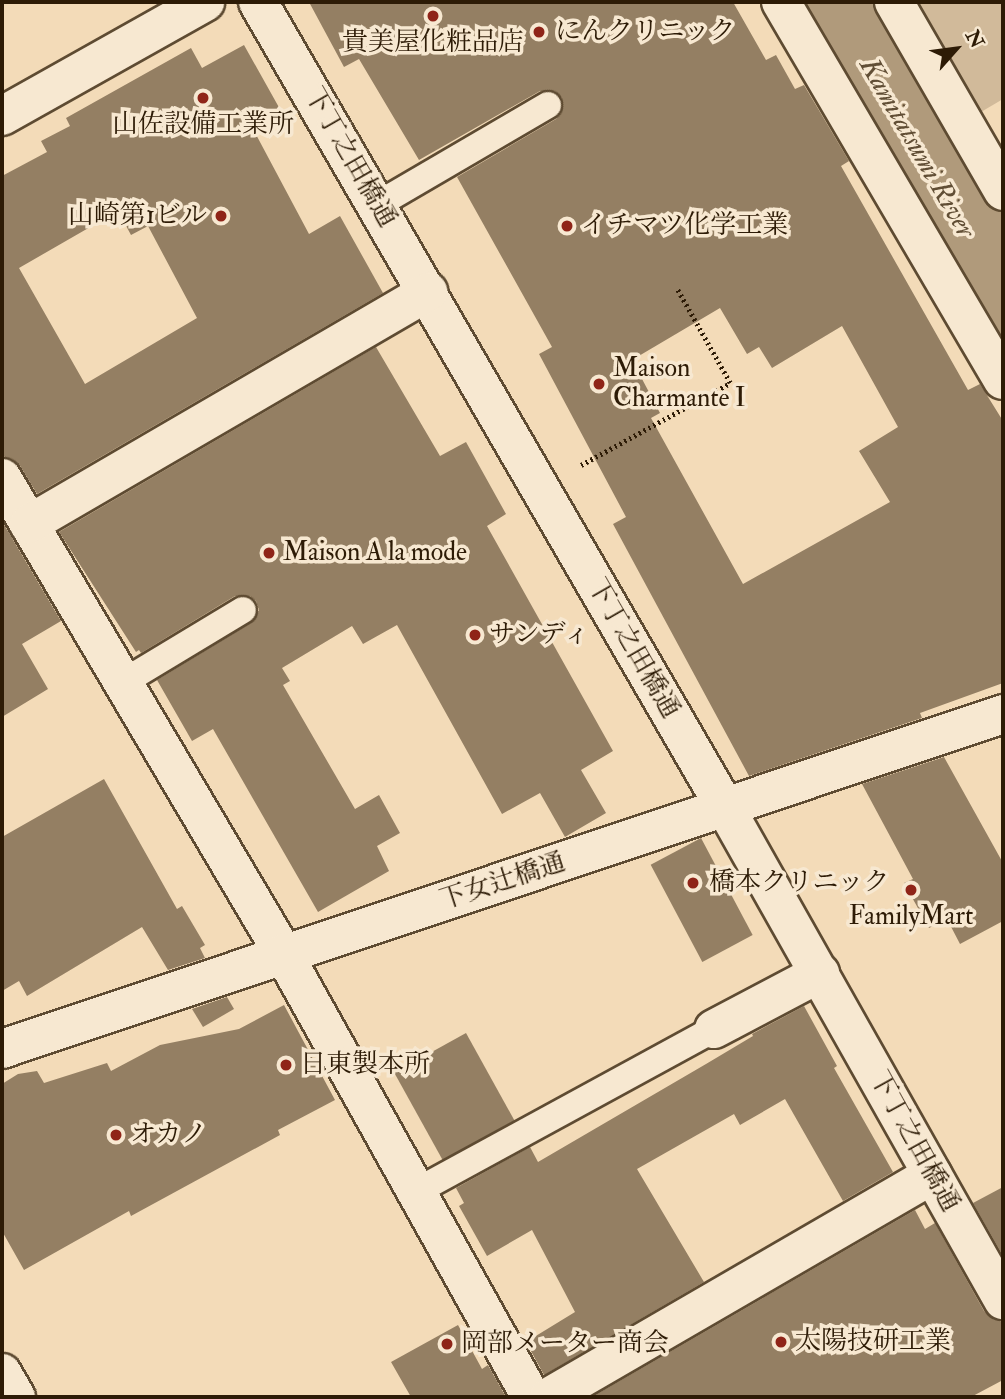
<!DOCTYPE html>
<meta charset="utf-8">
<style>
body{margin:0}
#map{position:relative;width:1005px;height:1399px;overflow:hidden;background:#f3dbb8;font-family:"IM FELL Double Pica","Noto Serif JP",serif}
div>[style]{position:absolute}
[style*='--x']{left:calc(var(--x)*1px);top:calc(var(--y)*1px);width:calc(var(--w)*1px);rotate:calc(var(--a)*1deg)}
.green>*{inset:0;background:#d1ba9a}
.river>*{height:94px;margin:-47px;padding:0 47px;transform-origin:47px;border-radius:47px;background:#b09a7b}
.building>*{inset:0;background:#947f63;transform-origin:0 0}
.path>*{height:4.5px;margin-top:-2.25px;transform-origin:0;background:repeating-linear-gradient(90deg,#2d1b06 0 2px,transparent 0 5.5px)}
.roads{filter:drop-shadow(2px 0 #5e4b32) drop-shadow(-2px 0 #5e4b32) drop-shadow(0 2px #5e4b32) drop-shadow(0 -2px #5e4b32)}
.service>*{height:26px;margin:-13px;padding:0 13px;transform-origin:13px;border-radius:13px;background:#f7e8d1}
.minor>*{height:38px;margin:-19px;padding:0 19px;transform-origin:19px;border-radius:19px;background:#f7e8d1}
.secondary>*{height:38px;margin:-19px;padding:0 19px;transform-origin:19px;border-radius:19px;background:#f7e8d1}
.dots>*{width:19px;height:19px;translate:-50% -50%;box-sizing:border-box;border:4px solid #f7e8d1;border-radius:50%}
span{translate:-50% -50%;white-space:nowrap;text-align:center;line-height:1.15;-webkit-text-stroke:7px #f7e8d1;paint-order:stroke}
.poi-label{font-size:26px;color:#2d1b06}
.left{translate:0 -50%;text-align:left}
.right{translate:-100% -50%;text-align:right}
.street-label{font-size:26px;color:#2d1b06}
.water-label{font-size:28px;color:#614e35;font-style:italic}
.frame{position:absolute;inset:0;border:4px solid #2d1b06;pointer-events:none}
.north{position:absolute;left:921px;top:14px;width:70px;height:70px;-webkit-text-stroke:5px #f7e8d1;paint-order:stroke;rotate:62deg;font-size:19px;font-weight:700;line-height:28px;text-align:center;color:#2d1b06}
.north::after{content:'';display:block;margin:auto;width:24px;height:32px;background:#2d1b06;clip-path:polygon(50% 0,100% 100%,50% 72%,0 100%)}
</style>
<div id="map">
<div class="green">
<div style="clip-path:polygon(918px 2px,1003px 2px,1003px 99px,981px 112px)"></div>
</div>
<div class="river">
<div style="--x:831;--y:2;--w:340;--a:59.6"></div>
</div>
<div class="building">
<div style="clip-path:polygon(evenodd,309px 2px,733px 2px,766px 60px,776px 55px,795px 89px,804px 85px,849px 161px,841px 166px,968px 390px,980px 384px,1003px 421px,1003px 683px,920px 713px,922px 718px,749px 776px,613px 524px,626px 517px,539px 354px,552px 347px,457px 177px,556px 119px,562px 112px,562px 98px,555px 91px,540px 91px,419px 160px,359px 59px,344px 67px,309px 2px,720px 308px,747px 354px,759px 347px,772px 368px,842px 326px,898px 427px,859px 451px,890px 502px,743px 584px,651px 418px,660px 413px,632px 360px,720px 308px)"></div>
<div style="clip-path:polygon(evenodd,244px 45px,281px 111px,252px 127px,309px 234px,340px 216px,383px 293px,37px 494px,20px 466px,12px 459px,2px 456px,2px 176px,47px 152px,41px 141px,70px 126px,66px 118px,191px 48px,202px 68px,244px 45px,118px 211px,131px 235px,148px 226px,197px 318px,85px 384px,19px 268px,118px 211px)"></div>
<div style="clip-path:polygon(376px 347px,440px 456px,466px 442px,506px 514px,487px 526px,613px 751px,581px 770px,606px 813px,565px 837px,540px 793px,502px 814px,397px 625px,363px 644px,352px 626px,282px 668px,290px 681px,283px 685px,355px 809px,379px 795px,400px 833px,377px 846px,389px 871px,318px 912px,213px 729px,192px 741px,157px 680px,251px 623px,259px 610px,256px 601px,250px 596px,235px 596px,141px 653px,139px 650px,136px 652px,59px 532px)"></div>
<div style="clip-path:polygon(2px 521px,61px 621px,22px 644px,48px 689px,2px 717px)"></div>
<div style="clip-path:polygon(944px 757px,1003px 863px,1003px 921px,960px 944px,947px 919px,929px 928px,904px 883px,913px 879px,862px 784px)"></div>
<div style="clip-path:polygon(104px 779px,177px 909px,182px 906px,205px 945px,200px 948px,205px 958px,168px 970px,142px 927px,27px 996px,19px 981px,2px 991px,2px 837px)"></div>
<div style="left:701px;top:838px;width:110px;height:57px;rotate:62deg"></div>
<div style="clip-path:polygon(227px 997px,234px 1009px,203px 1027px,192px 1009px)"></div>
<div style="clip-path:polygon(284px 1005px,335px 1100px,278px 1130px,280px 1135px,131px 1216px,129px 1211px,24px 1270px,2px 1231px,2px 1084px,18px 1074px,37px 1071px,44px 1083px,107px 1063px,111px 1071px,160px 1045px,239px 1029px)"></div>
<div style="clip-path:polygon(804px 1006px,837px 1066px,834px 1068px,893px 1172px,843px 1201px,785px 1099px,740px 1125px,734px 1114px,637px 1169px,704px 1282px,544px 1375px,526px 1342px,575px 1312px,532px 1230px,487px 1256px,459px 1206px,464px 1203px,456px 1188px,530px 1147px,538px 1162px,706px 1064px,753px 1036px,752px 1034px)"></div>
<div style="left:466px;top:1033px;width:100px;height:82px;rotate:61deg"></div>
<div style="clip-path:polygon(1003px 1187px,1003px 1256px,973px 1203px)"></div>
<div style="clip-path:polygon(915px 1210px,925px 1229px,935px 1223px,984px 1311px,993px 1319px,1003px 1322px,1003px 1380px,971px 1397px,592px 1397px)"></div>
<div style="clip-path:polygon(458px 1325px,482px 1369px,488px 1365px,506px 1397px,411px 1397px,391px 1362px)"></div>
</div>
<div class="path">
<div style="--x:581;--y:465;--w:170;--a:-28.8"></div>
<div style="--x:730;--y:383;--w:108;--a:-119.4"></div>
</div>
<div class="roads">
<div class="service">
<div style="--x:377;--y:205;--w:198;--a:-30.3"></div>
<div style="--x:122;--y:683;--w:141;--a:-31.1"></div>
<div style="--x:417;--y:1191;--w:338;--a:-28.6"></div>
</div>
<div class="minor">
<div style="--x:258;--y:2;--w:933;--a:59.89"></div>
<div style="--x:726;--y:809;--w:564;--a:60.57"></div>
<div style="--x:781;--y:2;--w:438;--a:59.6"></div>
<div style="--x:894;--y:2;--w:218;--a:60"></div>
<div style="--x:2;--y:478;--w:552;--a:59.39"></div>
<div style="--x:283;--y:953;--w:509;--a:60.81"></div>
<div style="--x:29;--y:524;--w:462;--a:-30.2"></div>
<div style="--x:714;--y:1029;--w:120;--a:-27.8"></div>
<div style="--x:2;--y:1049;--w:1056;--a:-18.5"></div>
<div style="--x:2;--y:1373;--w:28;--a:60"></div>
<div style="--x:549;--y:1397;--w:443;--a:-30.1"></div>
</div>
<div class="secondary">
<div style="--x:2;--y:116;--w:233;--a:-29.3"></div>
</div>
</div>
<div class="dots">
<div style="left:433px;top:16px;background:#8f2418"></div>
<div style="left:539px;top:32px;background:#8f2418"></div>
<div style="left:203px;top:98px;background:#8f2418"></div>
<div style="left:221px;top:216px;background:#8f2418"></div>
<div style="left:567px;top:226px;background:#8f2418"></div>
<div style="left:599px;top:384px;background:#8f2418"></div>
<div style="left:269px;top:553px;background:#8f2418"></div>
<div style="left:475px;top:635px;background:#8f2418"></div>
<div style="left:693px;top:883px;background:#8f2418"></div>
<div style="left:911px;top:890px;background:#8f2418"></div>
<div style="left:286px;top:1065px;background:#8f2418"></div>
<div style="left:116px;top:1135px;background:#8f2418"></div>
<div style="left:781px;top:1342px;background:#8f2418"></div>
<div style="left:447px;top:1344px;background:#8f2418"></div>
</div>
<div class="poi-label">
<span class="left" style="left:555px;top:32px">にんクリニック</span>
<span style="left:433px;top:43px">貴美屋化粧品店</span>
<span style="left:203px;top:125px">山佐設備工業所</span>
<span class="right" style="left:207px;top:216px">山崎第1ビル</span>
<span class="left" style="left:581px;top:226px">イチマツ化学工業</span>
<span class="left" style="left:613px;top:384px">Maison<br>Charmante I</span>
<span class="left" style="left:283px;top:553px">Maison A la mode</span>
<span class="left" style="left:489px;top:635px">サンディ</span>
<span class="left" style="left:709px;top:883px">橋本クリニック</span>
<span style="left:911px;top:917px">FamilyMart</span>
<span class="left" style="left:300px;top:1065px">日東製本所</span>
<span class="left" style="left:130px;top:1135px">オカノ</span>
<span class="left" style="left:795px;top:1342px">太陽技研工業</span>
<span class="left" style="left:461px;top:1344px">岡部メーター商会</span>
</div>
<div class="street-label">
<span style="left:350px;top:158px;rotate:60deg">下丁之田橋通</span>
<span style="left:633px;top:649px;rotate:60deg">下丁之田橋通</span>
<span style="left:503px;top:882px;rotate:-18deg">下女辻橋通</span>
<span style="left:914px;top:1142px;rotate:61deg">下丁之田橋通</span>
</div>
<div class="water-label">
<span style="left:917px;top:148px;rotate:60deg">Kamitatsumi River</span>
</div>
<div class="frame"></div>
<div class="north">N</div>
</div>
